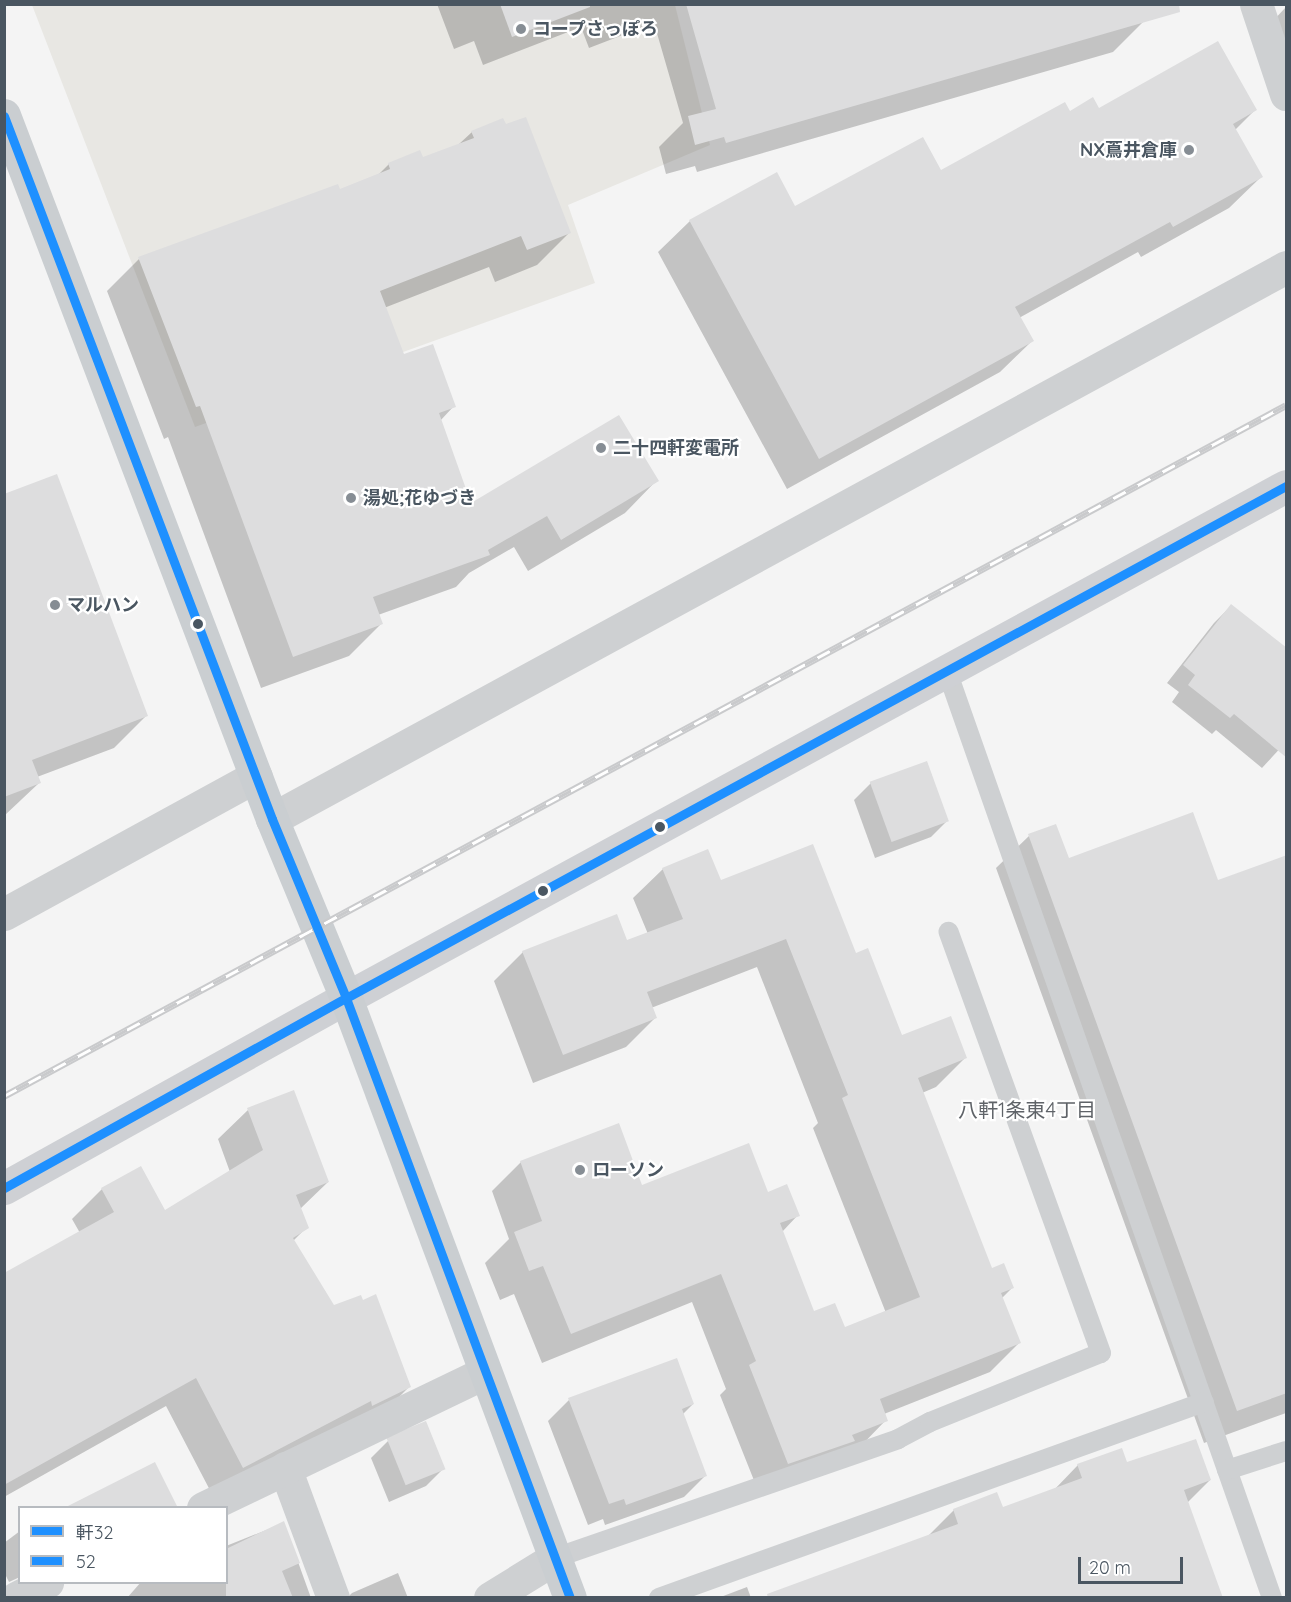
<!DOCTYPE html>
<meta charset="utf-8">
<style>
body{margin:0}
#map{position:relative;width:1291px;height:1602px;overflow:hidden;background:#f4f4f4;font-family:Quicksand,"Noto Sans JP",sans-serif}
div>[style]{position:absolute}
[style*='--x']{left:calc(var(--x)*1px);top:calc(var(--y)*1px);width:calc(var(--w)*1px);rotate:calc(var(--a)*1deg)}
.commercial>*{inset:0;background:#e8e7e3}
.shadow>*{inset:0;background:#0003}
.building>*{inset:0;background:#ddddde;transform-origin:0 0}
.lane>*{height:20px;margin:-10px;padding:0 10px;transform-origin:10px;border-radius:10px;background:#ced0d2}
.street>*{height:33px;margin:-16.5px;padding:0 16.5px;transform-origin:16.5px;border-radius:16.5px;background:#ced0d2}
.secondary>*{height:33px;margin:-16.5px;padding:0 16.5px;transform-origin:16.5px;border-radius:16.5px;background:#ced0d4}
.primary>*{height:33px;margin:-16.5px;padding:0 16.5px;transform-origin:16.5px;border-radius:16.5px;background:#caced1}
.rail>*{height:7px;margin-top:-3.5px;transform-origin:0;background:repeating-linear-gradient(90deg,#fff 0 14px,#c9cacc 0 28px);box-sizing:border-box;border-block:2px solid #c9cacc}
.bus-1>*{height:9px;margin:-4.5px;padding:0 4.5px;transform-origin:4.5px;border-radius:4.5px;background:#1e90ff}
.bus-2>*{height:9px;margin:-4.5px;padding:0 4.5px;transform-origin:4.5px;border-radius:4.5px;background:#1e90ff}
.dots>*{width:16px;height:16px;translate:-50% -50%;box-sizing:border-box;border:3px solid #fff;border-radius:50%}
span{translate:-50% -50%;white-space:nowrap;text-align:center;line-height:1.15;-webkit-text-stroke:4.5px #fff;paint-order:stroke}
.poi-label{font-size:18px;color:#4a5661;font-weight:700}
.left{translate:0 -50%;text-align:left}
.right{translate:-100% -50%;text-align:right}
.neighbourhood-label{font-size:20px;color:#5f6368}
.frame{position:absolute;inset:0;border:6px solid #4a5661;pointer-events:none}
.legend{position:absolute;left:18px;top:1506px;width:210px;height:78px;box-sizing:border-box;background:#fff;border:2px solid #b7bbc0;margin:0;padding:8px 10px;list-style:none;font-size:18px;color:#4a5661}
.legend li{display:flex;align-items:center;gap:12px;height:30px}
.legend b{width:30px;border:2px solid #b7bbc0}
.scale{position:absolute;left:1078px;top:1557px;width:105px;height:27px;box-sizing:border-box;border:3px solid #4a5661;border-top:0;padding-left:8px;font-size:18px;line-height:21px;white-space:nowrap;color:#4a5661;-webkit-text-stroke:4px #fff;paint-order:stroke}
</style>
<div id="map">
<div class="commercial">
<div style="clip-path:polygon(32px 5px,675px 5px,710px 145px,568px 205px,595px 283px,195px 427px)"></div>
</div>
<div class="shadow">
<div style="clip-path:polygon(437px 4px,1137px 4px,1143px 22px,1113px 52px,697px 172px,695px 166px,666px 174px,659px 147px,683px 123px,654px 23px,589px 48px,581px 27px,483px 65px,474px 41px,454px 49px)"></div>
<div style="clip-path:polygon(1286px 7px,1286px 64px,1268px 26px)"></div>
<div style="clip-path:polygon(1098px 110px,1255px 110px,1235px 130px,1261px 177px,1229px 208px,1141px 257px,1138px 252px,1019px 318px,1032px 341px,1000px 372px,787px 489px,658px 252px,690px 221px,795px 208px,940px 172px,1069px 113px)"></div>
<div style="clip-path:polygon(472px 132px,570px 232px,537px 265px,495px 282px,489px 267px,384px 308px,403px 356px,454px 406px,440px 421px,470px 505px,657px 480px,625px 513px,528px 571px,514px 547px,469px 573px,456px 587px,378px 615px,381px 624px,349px 656px,261px 688px,168px 437px,164px 439px,107px 291px,139px 259px,339px 191px,378px 175px,389px 164px,423px 159px,458px 145px)"></div>
<div style="clip-path:polygon(4px 495px,146px 716px,114px 748px,37px 777px,39px 783px,4px 816px)"></div>
<div style="clip-path:polygon(1231px 606px,1284px 648px,1286px 647px,1286px 742px,1262px 768px,1216px 730px,1212px 734px,1172px 702px,1179px 692px,1167px 683px,1214px 623px)"></div>
<div style="clip-path:polygon(871px 783px,948px 820px,931px 837px,875px 858px,854px 800px)"></div>
<div style="clip-path:polygon(1029px 836px,1068px 860px,1217px 882px,1286px 857px,1286px 1413px,1204px 1443px,996px 868px)"></div>
<div style="clip-path:polygon(663px 869px,721px 882px,855px 955px,901px 1037px,965px 1058px,936px 1087px,922px 1093px,992px 1270px,1012px 1288px,1002px 1298px,1019px 1343px,990px 1372px,884px 1414px,886px 1420px,857px 1450px,759px 1493px,720px 1395px,726px 1389px,692px 1302px,542px 1363px,514px 1294px,500px 1300px,485px 1263px,509px 1239px,492px 1191px,521px 1162px,641px 1187px,767px 1194px,798px 1215px,782px 1232px,814px 1313px,844px 1329px,886px 1313px,813px 1128px,818px 1123px,757px 967px,651px 1008px,655px 1018px,626px 1047px,533px 1083px,494px 981px,523px 952px,626px 942px,648px 934px,633px 898px)"></div>
<div style="clip-path:polygon(248px 1110px,328px 1182px,300px 1209px,307px 1227px,293px 1241px,333px 1307px,410px 1386px,380px 1416px,213px 1496px,166px 1406px,4px 1497px,4px 1275px,80px 1233px,72px 1219px,102px 1189px,165px 1212px,230px 1172px,218px 1139px)"></div>
<div style="clip-path:polygon(569px 1400px,693px 1404px,683px 1414px,705px 1476px,684px 1497px,605px 1525px,603px 1519px,588px 1525px,548px 1421px)"></div>
<div style="clip-path:polygon(388px 1441px,443px 1469px,426px 1486px,389px 1502px,371px 1458px)"></div>
<div style="clip-path:polygon(1126px 1464px,1210px 1480px,1187px 1503px,1221px 1598px,762px 1598px,927px 1537px,954px 1510px,1002px 1509px,1053px 1491px,1078px 1465px)"></div>
<div style="clip-path:polygon(284px 1523px,311px 1598px,127px 1598px,141px 1582px,226px 1582px,226px 1546px)"></div>
<div style="clip-path:polygon(20px 1531px,20px 1577px,9px 1582px,4px 1572px,4px 1543px)"></div>
<div style="clip-path:polygon(398px 1573px,408px 1598px,347px 1598px,352px 1593px)"></div>
<div style="clip-path:polygon(747px 1587px,751px 1598px,718px 1598px)"></div>
</div>
<div class="building">
<div style="clip-path:polygon(500px 4px,590px 4px,590px 7px,512px 37px)"></div>
<div style="clip-path:polygon(686px 4px,1179px 4px,1180px 12px,726px 143px,724px 137px,695px 145px,688px 116px,716px 109px)"></div>
<div style="clip-path:polygon(1218px 41px,1257px 110px,1233px 124px,1263px 177px,1173px 227px,1170px 222px,1015px 307px,1034px 341px,819px 459px,689px 220px,777px 172px,795px 206px,923px 137px,941px 170px,1065px 102px,1070px 111px,1093px 97px,1099px 108px)"></div>
<div style="clip-path:polygon(526px 117px,571px 233px,527px 250px,521px 236px,380px 291px,404px 354px,433px 344px,456px 407px,439px 413px,471px 503px,619px 415px,659px 481px,561px 540px,547px 516px,488px 550px,490px 555px,373px 597px,383px 624px,293px 657px,200px 406px,196px 407px,138px 257px,338px 184px,340px 189px,390px 169px,388px 163px,420px 150px,423px 157px,474px 138px,471px 131px,503px 118px,506px 124px)"></div>
<div style="clip-path:polygon(57px 474px,148px 716px,32px 760px,41px 783px,4px 797px,4px 494px)"></div>
<div style="clip-path:polygon(1231px 604px,1287px 648px,1287px 758px,1234px 714px,1230px 718px,1188px 685px,1195px 675px,1183px 665px)"></div>
<div style="left:927px;top:761px;width:64px;height:61px;rotate:70deg"></div>
<div style="clip-path:polygon(1193px 812px,1218px 880px,1287px 855px,1287px 1393px,1237px 1411px,1028px 834px,1056px 824px,1069px 858px)"></div>
<div style="clip-path:polygon(813px 844px,856px 953px,868px 948px,902px 1035px,951px 1016px,967px 1058px,918px 1078px,992px 1268px,1004px 1263px,1014px 1288px,1001px 1293px,1021px 1343px,880px 1399px,888px 1421px,852px 1435px,855px 1441px,788px 1464px,749px 1365px,756px 1361px,721px 1274px,571px 1334px,543px 1266px,529px 1271px,514px 1232px,542px 1221px,520px 1161px,619px 1123px,642px 1185px,749px 1143px,768px 1192px,787px 1184px,800px 1216px,780px 1223px,814px 1311px,835px 1303px,845px 1327px,920px 1297px,842px 1098px,848px 1095px,786px 939px,647px 992px,657px 1018px,563px 1055px,522px 951px,617px 914px,627px 940px,683px 919px,662px 868px,708px 849px,721px 880px)"></div>
<div style="clip-path:polygon(294px 1090px,329px 1182px,296px 1195px,309px 1228px,293px 1238px,334px 1305px,361px 1295px,363px 1300px,376px 1294px,411px 1387px,372px 1406px,371px 1401px,243px 1468px,196px 1378px,4px 1485px,4px 1273px,114px 1212px,101px 1188px,141px 1166px,165px 1210px,263px 1150px,247px 1108px)"></div>
<div style="clip-path:polygon(677px 1358px,694px 1404px,682px 1409px,707px 1476px,626px 1505px,624px 1499px,609px 1504px,568px 1398px)"></div>
<div style="left:426px;top:1421px;width:52px;height:43px;rotate:68deg"></div>
<div style="clip-path:polygon(1196px 1439px,1211px 1480px,1184px 1490px,1223px 1598px,768px 1598px,767px 1594px,958px 1524px,953px 1509px,997px 1492px,1003px 1507px,1082px 1478px,1077px 1464px,1122px 1448px,1127px 1462px)"></div>
<div style="clip-path:polygon(155px 1462px,178px 1508px,64px 1508px)"></div>
<div style="clip-path:polygon(284px 1521px,300px 1563px,282px 1571px,293px 1598px,226px 1598px,226px 1549px)"></div>
</div>
<div class="lane">
<div style="--x:947;--y:671;--w:982;--a:70.68"></div>
<div style="--x:1227;--y:1470;--w:62;--a:-17.9"></div>
<div style="--x:555;--y:1558;--w:363;--a:-19.1"></div>
<div style="--x:898;--y:1439;--w:36;--a:-28"></div>
<div style="--x:930;--y:1422;--w:184;--a:-22"></div>
<div style="--x:1101;--y:1353;--w:448;--a:-109.9"></div>
<div style="--x:659;--y:1598;--w:579;--a:-19.78"></div>
</div>
<div class="street">
<div style="--x:1256;--y:4;--w:95;--a:71.6"></div>
<div style="--x:272;--y:819;--w:1155;--a:-28.56"></div>
<div style="--x:4;--y:914;--w:287;--a:-28.7"></div>
<div style="--x:285;--y:1468;--w:139;--a:69.7"></div>
<div style="--x:203;--y:1508;--w:313;--a:-25.7"></div>
<div style="--x:16;--y:1598;--w:35;--a:-27"></div>
<div style="--x:490;--y:1598;--w:76;--a:-31.6"></div>
</div>
<div class="secondary">
<div style="--x:4;--y:1188;--w:391;--a:-29.1"></div>
<div style="--x:346;--y:998;--w:1070;--a:-28.58"></div>
</div>
<div class="primary">
<div style="--x:4;--y:115;--w:753;--a:69.16"></div>
<div style="--x:272;--y:819;--w:194;--a:67.5"></div>
<div style="--x:346;--y:998;--w:640;--a:69.53"></div>
</div>
<div class="rail">
<div style="--x:4;--y:1096;--w:1456;--a:-28.32"></div>
</div>
<div class="bus-1">
<div style="--x:4;--y:116;--w:752;--a:69.13"></div>
<div style="--x:272;--y:819;--w:194;--a:67.5"></div>
<div style="--x:346;--y:998;--w:640;--a:69.53"></div>
</div>
<div class="bus-2">
<div style="--x:4;--y:1188;--w:391;--a:-29.1"></div>
<div style="--x:346;--y:998;--w:1070;--a:-28.58"></div>
</div>
<div class="dots">
<div style="left:521px;top:29px;background:#868d94"></div>
<div style="left:1189px;top:150px;background:#868d94"></div>
<div style="left:601px;top:448px;background:#868d94"></div>
<div style="left:351px;top:498px;background:#868d94"></div>
<div style="left:55px;top:605px;background:#868d94"></div>
<div style="left:198px;top:624px;background:#4a5661"></div>
<div style="left:660px;top:827px;background:#4a5661"></div>
<div style="left:543px;top:891px;background:#4a5661"></div>
<div style="left:580px;top:1170px;background:#868d94"></div>
</div>
<div class="poi-label">
<span class="left" style="left:533px;top:29px">コープさっぽろ</span>
<span class="right" style="left:1177px;top:150px">NX蔦井倉庫</span>
<span class="left" style="left:613px;top:448px">二十四軒変電所</span>
<span class="left" style="left:363px;top:498px">湯処;花ゆづき</span>
<span class="left" style="left:67px;top:605px">マルハン</span>
<span class="left" style="left:592px;top:1170px">ローソン</span>
</div>
<div class="neighbourhood-label">
<span style="left:1027px;top:1109px">八軒1条東4丁目</span>
</div>
<div class="frame"></div>
<ul class="legend">
<li><b style="height:8px;background:#1e90ff"></b>軒32</li>
<li><b style="height:8px;background:#1e90ff"></b>52</li>
</ul>
<div class="scale">20 m</div>
</div>
